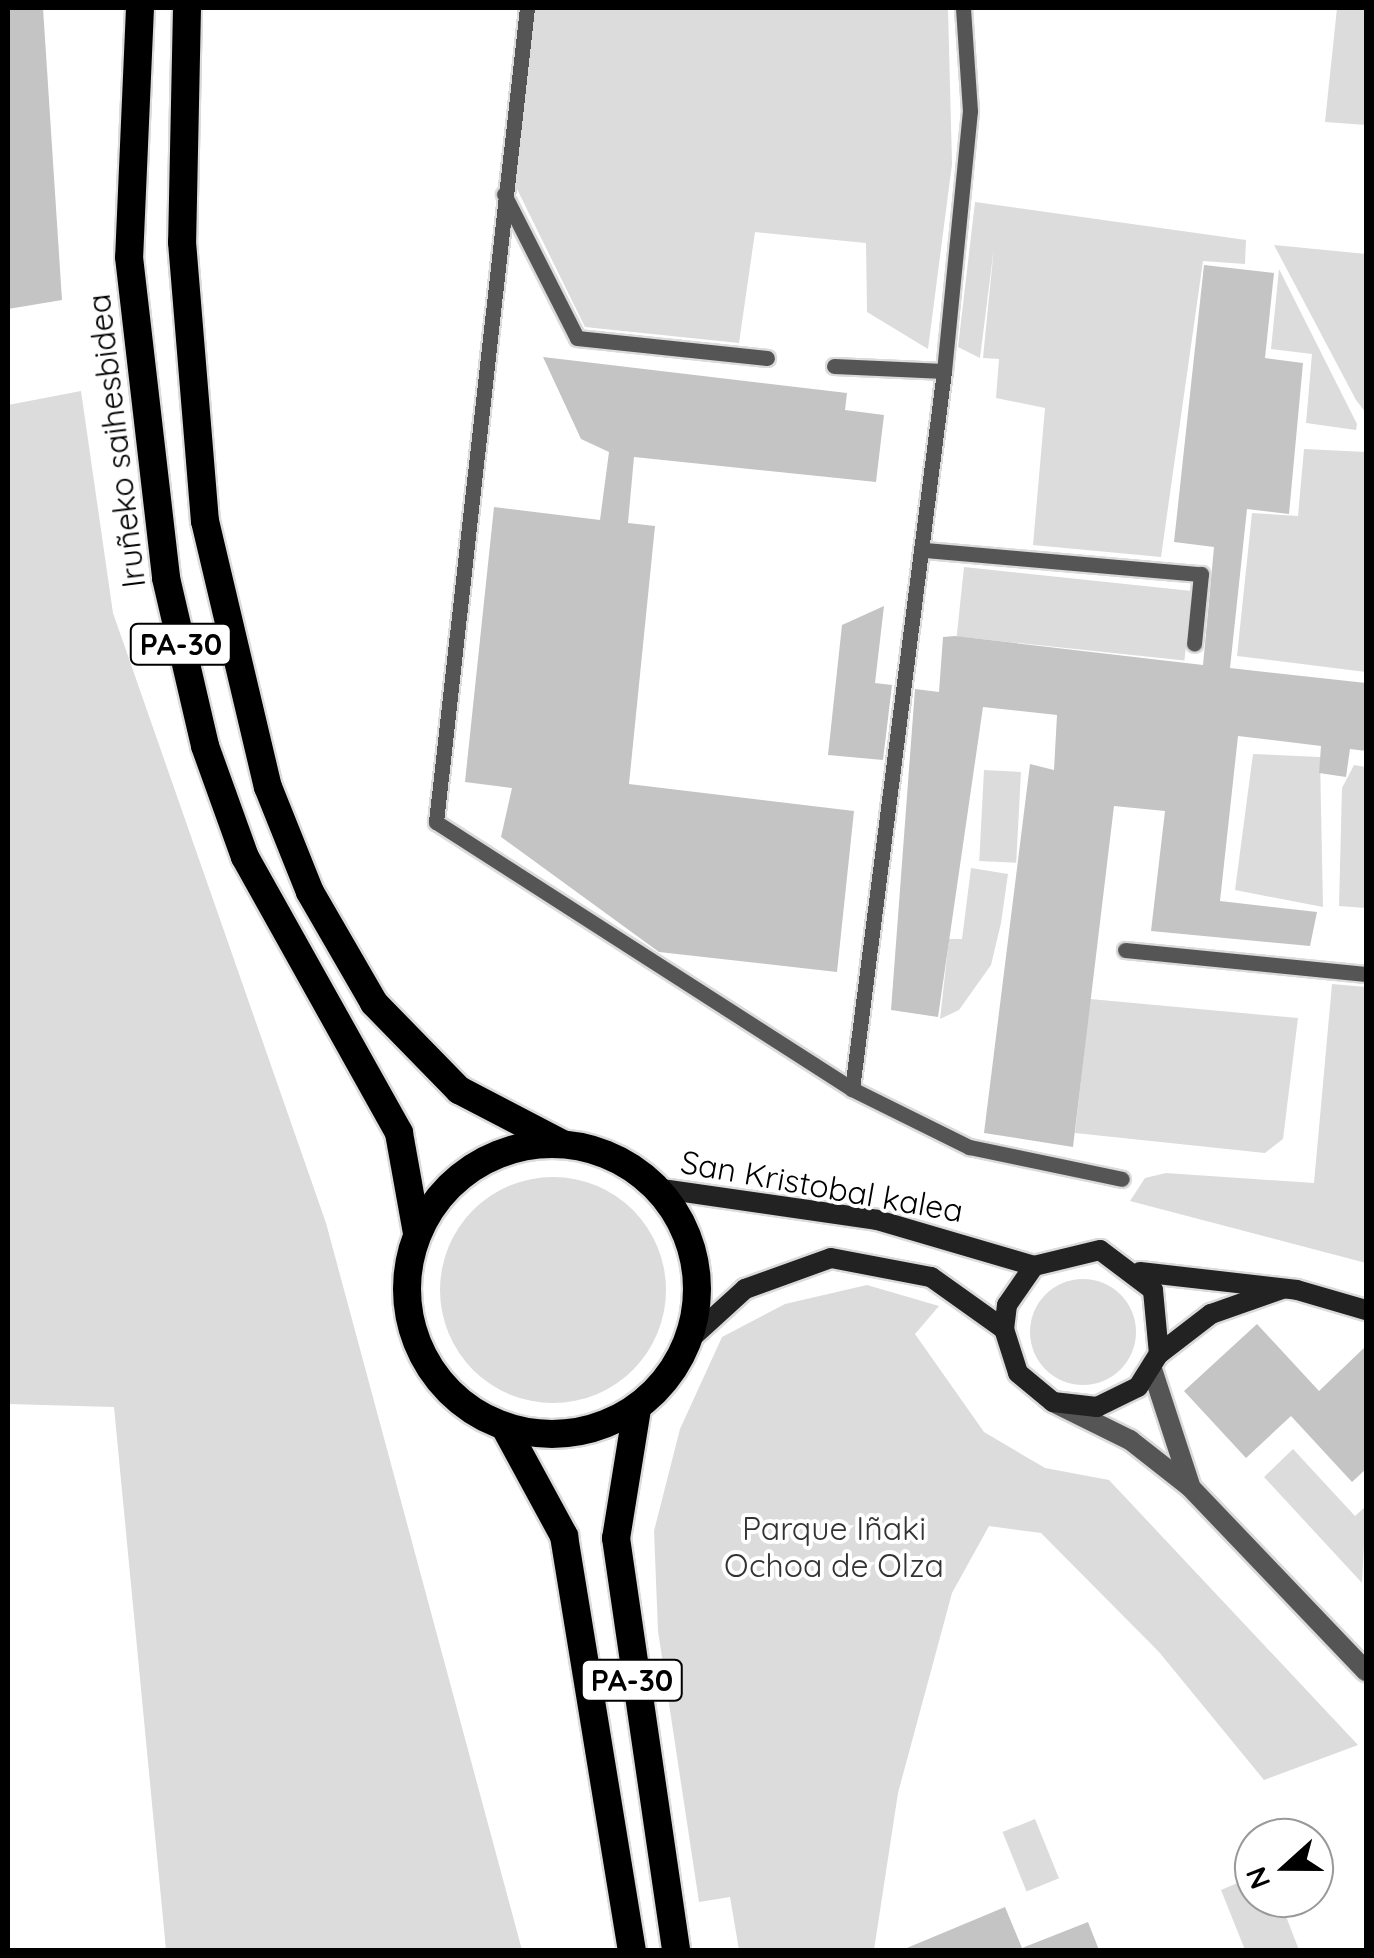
<!DOCTYPE html>
<meta charset="utf-8">
<style>
body{margin:0}
#map{position:relative;width:1374px;height:1958px;overflow:hidden;background:#fff;font-family:Quicksand,sans-serif}
div>[style]{position:absolute}
[style*='--x']{left:calc(var(--x)*1px);top:calc(var(--y)*1px);width:calc(var(--w)*1px);rotate:calc(var(--a)*1deg)}
.green>*{inset:0;background:#dcdcdc;transform-origin:0 0}
.round{border-radius:50%}
.building>*{inset:0;background:#c4c4c4}
.roads{filter:drop-shadow(2px 0 #dbdbdb) drop-shadow(-2px 0 #dbdbdb) drop-shadow(0 2px #dbdbdb) drop-shadow(0 -2px #dbdbdb)}
.service>*{height:15px;margin:-7.5px;padding:0 7.5px;transform-origin:7.5px;border-radius:7.5px;background:#555}
.tertiary>*{height:20px;margin:-10px;padding:0 10px;transform-origin:10px;border-radius:10px;background:#555}
.secondary>*{height:20px;margin:-10px;padding:0 10px;transform-origin:10px;border-radius:10px;background:#222}
.trunk>*{height:28px;margin:-14px;padding:0 14px;transform-origin:14px;border-radius:14px;background:#000}
.trunk>.ring{margin:-14px;padding:0;box-sizing:content-box;background:none;border:28px solid #000;border-radius:50%}
span{translate:-50% -50%;white-space:nowrap;text-align:center;line-height:1.15;-webkit-text-stroke:8px #fff;paint-order:stroke}
.shield-label span{padding:2px 8px;background:#fff;border:2px solid;border-radius:8px;-webkit-text-stroke-width:0}
.shield-label{font-size:30px;color:#000;font-weight:700}
.street-label{font-size:32px;color:#000}
.park-label{font-size:32px;color:#333}
.frame{position:absolute;inset:0;border:10px solid #000;pointer-events:none}
.north{position:absolute;left:1234px;top:1818px;width:100px;height:100px;box-sizing:border-box;background:#fff;border:2px solid #999;border-radius:50%;rotate:249deg;font-size:28px;font-weight:700;line-height:40px;text-align:center;color:#000}
.north::after{content:'';display:block;margin:auto;width:35px;height:45px;background:#000;clip-path:polygon(50% 0,100% 100%,50% 72%,0 100%)}
</style>
<div id="map">
<div class="green">
<div style="clip-path:polygon(536px 8px,948px 8px,952px 164px,928px 349px,867px 312px,866px 243px,755px 232px,739px 343px,585px 327px,516px 187px)"></div>
<div style="clip-path:polygon(1337px 8px,1366px 8px,1366px 125px,1325px 122px)"></div>
<div style="clip-path:polygon(975px 202px,1246px 240px,1245px 264px,1203px 261px,1161px 557px,1033px 545px,1045px 408px,996px 398px,999px 359px,983px 358px,994px 247px,980px 358px,958px 347px)"></div>
<div style="clip-path:polygon(1274px 245px,1366px 254px,1366px 413px,1356px 400px)"></div>
<div style="clip-path:polygon(1279px 269px,1357px 424px,1356px 430px,1306px 423px,1312px 354px,1271px 349px)"></div>
<div style="clip-path:polygon(81px 391px,113px 613px,326px 1223px,522px 1950px,166px 1950px,114px 1407px,8px 1404px,8px 405px)"></div>
<div style="clip-path:polygon(1304px 449px,1366px 452px,1366px 672px,1237px 656px,1252px 513px,1298px 516px)"></div>
<div style="left:964px;top:567px;width:229px;height:70px;rotate:6deg"></div>
<div style="clip-path:polygon(1253px 754px,1320px 757px,1323px 907px,1235px 890px)"></div>
<div style="clip-path:polygon(1354px 765px,1366px 767px,1366px 908px,1339px 906px,1342px 788px)"></div>
<div style="left:984px;top:770px;width:37px;height:91px;rotate:3deg"></div>
<div style="clip-path:polygon(971px 868px,1008px 874px,1001px 923px,991px 965px,959px 1010px,940px 1019px,949px 939px,962px 939px)"></div>
<div style="clip-path:polygon(1332px 984px,1366px 987px,1366px 1263px,1130px 1201px,1145px 1178px,1166px 1173px,1314px 1183px)"></div>
<div style="clip-path:polygon(1090px 999px,1298px 1018px,1283px 1139px,1265px 1153px,1075px 1133px)"></div>
<div class="round" style="left:440px;top:1177px;width:226px;height:226px"></div>
<div class="round" style="left:1030px;top:1279px;width:106px;height:106px"></div>
<div style="clip-path:polygon(867px 1285px,939px 1306px,915px 1334px,984px 1432px,1045px 1468px,1109px 1480px,1358px 1745px,1264px 1780px,1159px 1652px,1041px 1533px,989px 1526px,952px 1593px,898px 1793px,874px 1950px,739px 1950px,730px 1897px,699px 1902px,658px 1631px,654px 1531px,680px 1429px,722px 1337px,785px 1304px)"></div>
<div style="clip-path:polygon(1293px 1449px,1355px 1516px,1366px 1506px,1362px 1583px,1264px 1477px)"></div>
<div style="left:1035px;top:1819px;width:64px;height:35px;rotate:68deg"></div>
<div style="clip-path:polygon(1254px 1876px,1254px 1898px,1279px 1898px,1299px 1950px,1245px 1950px,1221px 1890px)"></div>
</div>
<div class="building">
<div style="clip-path:polygon(8px 8px,43px 8px,62px 300px,8px 309px)"></div>
<div style="clip-path:polygon(1204px 265px,1274px 273px,1265px 358px,1303px 363px,1289px 514px,1247px 509px,1230px 668px,1366px 683px,1366px 751px,1350px 749px,1346px 777px,1319px 773px,1321px 746px,1238px 736px,1220px 901px,1317px 912px,1310px 946px,1151px 931px,1165px 811px,1114px 806px,1073px 1147px,984px 1133px,1030px 764px,1054px 770px,1057px 715px,983px 707px,938px 1017px,891px 1010px,915px 689px,939px 692px,943px 637px,955px 636px,1203px 665px,1214px 547px,1174px 542px)"></div>
<div style="clip-path:polygon(543px 357px,847px 393px,845px 410px,884px 415px,876px 482px,634px 457px,628px 523px,655px 526px,629px 784px,854px 811px,837px 972px,659px 952px,501px 837px,512px 788px,465px 782px,494px 507px,600px 520px,609px 452px,581px 439px)"></div>
<div style="clip-path:polygon(884px 606px,875px 683px,892px 685px,883px 760px,828px 755px,842px 625px)"></div>
<div style="clip-path:polygon(1257px 1324px,1319px 1391px,1366px 1346px,1366px 1469px,1352px 1482px,1291px 1416px,1246px 1458px,1184px 1391px)"></div>
<div style="clip-path:polygon(1005px 1907px,1022px 1948px,1088px 1922px,1099px 1950px,902px 1950px)"></div>
</div>
<div class="roads">
<div class="service">
<div style="--x:527;--y:8;--w:819;--a:96.38"></div>
<div style="--x:436;--y:822;--w:494;--a:32.7"></div>
<div style="--x:852;--y:1089;--w:131;--a:26.4"></div>
<div style="--x:969;--y:1147;--w:156;--a:11.8"></div>
<div style="--x:504;--y:194;--w:161;--a:63.1"></div>
<div style="--x:577;--y:338;--w:191;--a:6"></div>
<div style="--x:834;--y:366;--w:110;--a:2.6"></div>
<div style="--x:944;--y:371;--w:724;--a:97.3"></div>
<div style="--x:944;--y:371;--w:261;--a:-84.3"></div>
<div style="--x:970;--y:111;--w:103;--a:-93.9"></div>
<div style="--x:924;--y:550;--w:278;--a:5"></div>
<div style="--x:1201;--y:574;--w:70;--a:95.7"></div>
<div style="--x:1125;--y:950;--w:242;--a:5.7"></div>
</div>
<div class="tertiary">
<div style="--x:1152;--y:1369;--w:122;--a:71.9"></div>
<div style="--x:1055;--y:1403;--w:84;--a:26.3"></div>
<div style="--x:1130;--y:1440;--w:76;--a:38.1"></div>
<div style="--x:1190;--y:1487;--w:255;--a:46.3"></div>
</div>
<div class="secondary">
<div style="--x:656;--y:1188;--w:223;--a:8.2"></div>
<div style="--x:877;--y:1220;--w:164;--a:16.3"></div>
<div style="--x:1140;--y:1272;--w:158;--a:6.5"></div>
<div style="--x:1297;--y:1290;--w:72;--a:16.2"></div>
<div style="--x:689;--y:1340;--w:76;--a:-42.3"></div>
<div style="--x:745;--y:1289;--w:91;--a:-19.8"></div>
<div style="--x:831;--y:1258;--w:102;--a:10.8"></div>
<div style="--x:931;--y:1277;--w:90;--a:35.5"></div>
<div style="--x:1159;--y:1354;--w:64;--a:-95.4"></div>
<div style="--x:1153;--y:1290;--w:66;--a:-143"></div>
<div style="--x:1100;--y:1250;--w:68;--a:166.4"></div>
<div style="--x:1034;--y:1266;--w:47;--a:124.7"></div>
<div style="--x:1007;--y:1305;--w:24;--a:97"></div>
<div style="--x:1004;--y:1329;--w:46;--a:72.3"></div>
<div style="--x:1018;--y:1373;--w:45;--a:39.6"></div>
<div style="--x:1053;--y:1402;--w:44;--a:6.5"></div>
<div style="--x:1097;--y:1407;--w:46;--a:-26"></div>
<div style="--x:1138;--y:1387;--w:39;--a:-58"></div>
<div style="--x:1159;--y:1354;--w:66;--a:-37.6"></div>
<div style="--x:1211;--y:1314;--w:75;--a:-19.4"></div>
</div>
<div class="trunk">
<div style="--x:140;--y:8;--w:249;--a:92.5"></div>
<div style="--x:129;--y:257;--w:323;--a:83.4"></div>
<div style="--x:166;--y:578;--w:172;--a:76.9"></div>
<div style="--x:205;--y:746;--w:118;--a:70.2"></div>
<div style="--x:245;--y:857;--w:316;--a:60.8"></div>
<div style="--x:399;--y:1133;--w:102;--a:79.8"></div>
<div style="--x:187;--y:8;--w:234;--a:91.2"></div>
<div style="--x:182;--y:242;--w:280;--a:85.3"></div>
<div style="--x:205;--y:521;--w:273;--a:76.7"></div>
<div style="--x:268;--y:787;--w:113;--a:68.2"></div>
<div style="--x:310;--y:892;--w:128;--a:60"></div>
<div style="--x:374;--y:1003;--w:122;--a:45.7"></div>
<div style="--x:459;--y:1090;--w:115;--a:27.5"></div>
<div class="ring" style="left:407px;top:1144px;width:262px;height:262px"></div>
<div style="--x:637;--y:1409;--w:131;--a:99.2"></div>
<div style="--x:616;--y:1538;--w:416;--a:81.7"></div>
<div style="--x:506;--y:1429;--w:122;--a:61.5"></div>
<div style="--x:564;--y:1536;--w:420;--a:80.7"></div>
</div>
</div>
<div class="shield-label">
<span style="left:181px;top:644px">PA-30</span>
<span style="left:632px;top:1680px">PA-30</span>
</div>
<div class="street-label">
<span style="left:116px;top:441px;rotate:-97deg">Iruñeko saihesbidea</span>
<span style="left:822px;top:1186px;rotate:10deg">San Kristobal kalea</span>
</div>
<div class="park-label">
<span style="left:834px;top:1547px">Parque Iñaki<br>Ochoa de Olza</span>
</div>
<div class="frame"></div>
<div class="north">N</div>
</div>
